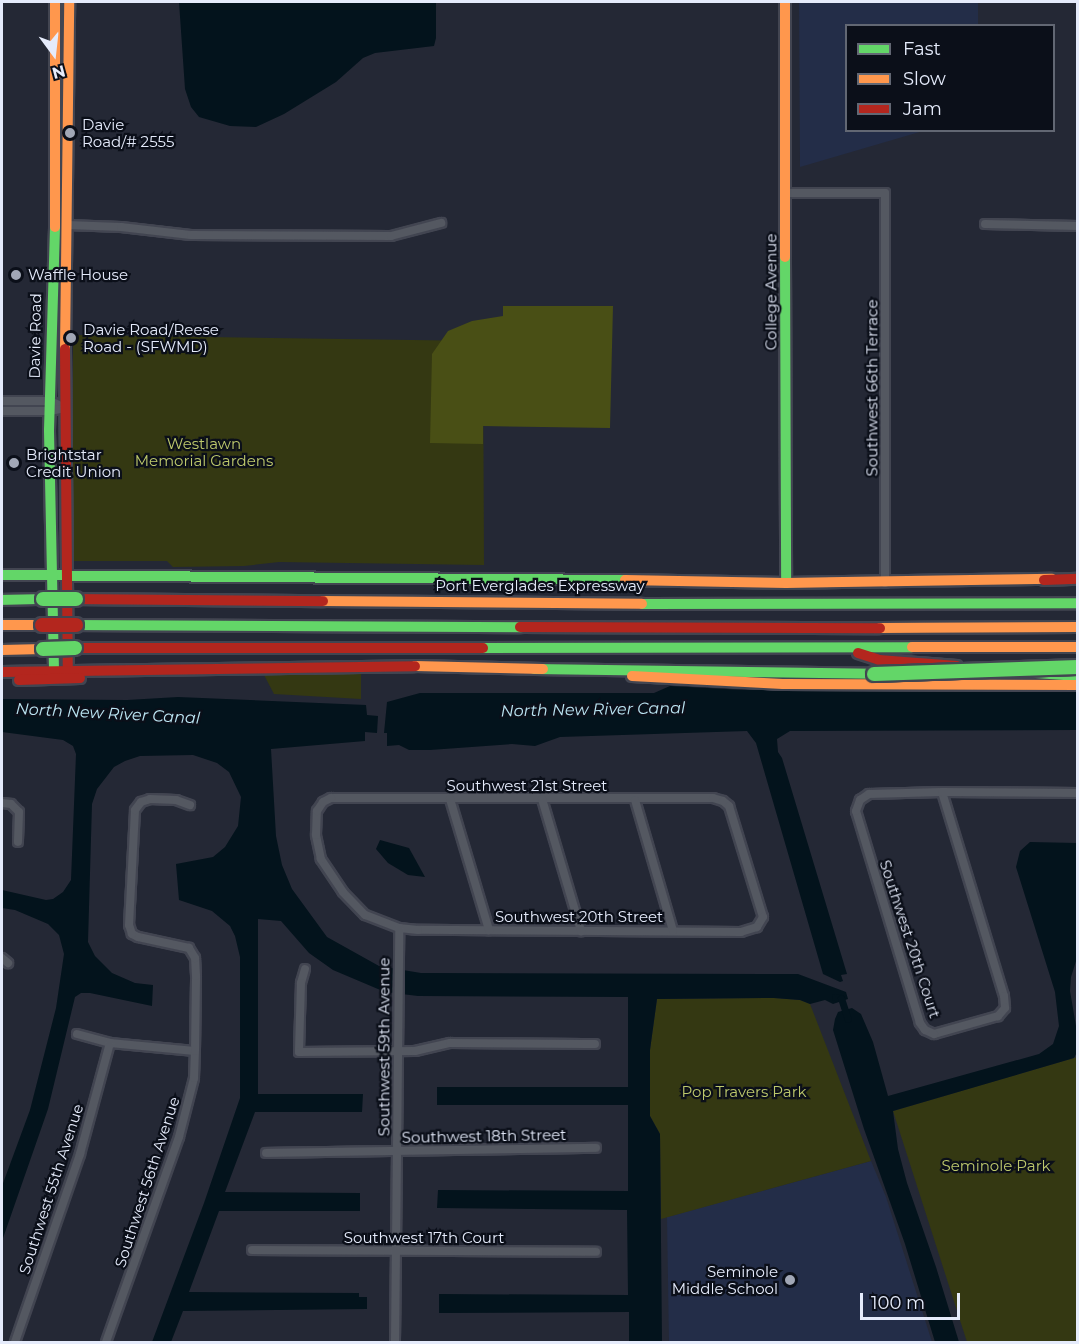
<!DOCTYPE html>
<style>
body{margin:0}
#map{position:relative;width:1079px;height:1344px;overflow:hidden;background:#242835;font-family:Montserrat,sans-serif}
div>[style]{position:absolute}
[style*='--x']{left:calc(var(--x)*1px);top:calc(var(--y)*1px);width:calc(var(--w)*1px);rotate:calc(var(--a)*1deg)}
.built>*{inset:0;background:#232d48}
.green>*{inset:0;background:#343812}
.forest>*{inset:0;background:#494f15}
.water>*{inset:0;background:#03131c}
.canal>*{height:7px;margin:-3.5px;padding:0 3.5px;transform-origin:3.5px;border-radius:3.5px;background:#03131c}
.roads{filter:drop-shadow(2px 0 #424551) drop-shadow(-2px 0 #424551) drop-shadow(0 2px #424551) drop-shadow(0 -2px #424551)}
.street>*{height:8px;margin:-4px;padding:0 4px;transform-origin:4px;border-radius:4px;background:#545861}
.fast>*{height:10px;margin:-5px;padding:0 5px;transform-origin:5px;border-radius:5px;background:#63d668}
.slow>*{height:10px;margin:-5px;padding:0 5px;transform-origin:5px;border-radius:5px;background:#ff974d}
.jam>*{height:10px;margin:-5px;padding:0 5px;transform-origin:5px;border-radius:5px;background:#b3261e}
.bridges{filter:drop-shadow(2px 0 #424551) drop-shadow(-2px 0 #424551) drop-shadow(0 2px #424551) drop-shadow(0 -2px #424551)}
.fast-bridge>*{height:14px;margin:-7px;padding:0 7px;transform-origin:7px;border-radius:7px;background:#63d668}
.jam-bridge>*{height:14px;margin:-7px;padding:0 7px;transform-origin:7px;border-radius:7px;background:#b3261e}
.dots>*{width:16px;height:16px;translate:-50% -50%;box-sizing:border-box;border:3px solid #0b0f19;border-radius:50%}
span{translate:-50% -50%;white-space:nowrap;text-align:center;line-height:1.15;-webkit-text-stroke:4.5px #0b0f19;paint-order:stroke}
.poi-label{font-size:15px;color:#e5ebfb}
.left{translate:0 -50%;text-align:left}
.right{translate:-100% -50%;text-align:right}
.street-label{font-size:15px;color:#e5ebfb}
.park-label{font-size:15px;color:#bec96c}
.water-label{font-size:16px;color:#bce6f4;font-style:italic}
.frame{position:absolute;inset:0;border:3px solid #e5ebfb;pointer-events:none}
.legend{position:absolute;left:845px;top:24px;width:210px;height:108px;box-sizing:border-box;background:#0b0f19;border:2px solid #626773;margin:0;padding:8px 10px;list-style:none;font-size:18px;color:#e5ebfb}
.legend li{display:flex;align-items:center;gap:12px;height:30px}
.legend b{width:30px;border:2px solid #626773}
.north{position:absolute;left:24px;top:24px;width:60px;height:60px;-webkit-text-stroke:4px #0b0f19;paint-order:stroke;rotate:165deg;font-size:16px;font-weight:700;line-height:24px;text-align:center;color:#e5ebfb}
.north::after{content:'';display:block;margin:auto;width:21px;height:27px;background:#e5ebfb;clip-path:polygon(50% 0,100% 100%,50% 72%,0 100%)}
.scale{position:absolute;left:860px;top:1293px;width:100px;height:27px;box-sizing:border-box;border:3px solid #e5ebfb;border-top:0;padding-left:8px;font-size:18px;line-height:21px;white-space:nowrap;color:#e5ebfb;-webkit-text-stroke:4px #0b0f19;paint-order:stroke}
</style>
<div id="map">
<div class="built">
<div style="clip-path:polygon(799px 2px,978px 2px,978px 25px,846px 26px,846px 130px,923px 131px,800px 167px)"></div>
<div style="clip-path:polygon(871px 1161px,886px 1197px,932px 1342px,669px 1342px,667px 1217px)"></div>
</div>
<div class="green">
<div style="clip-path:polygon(73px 335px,483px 341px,484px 565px,279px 562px,244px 566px,173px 567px,167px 561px,73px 561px)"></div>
<div style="clip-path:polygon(361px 673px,361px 699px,274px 694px,264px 675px)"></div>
<div style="clip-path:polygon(774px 998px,800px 1000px,810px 1004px,871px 1161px,661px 1219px,660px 1134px,650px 1116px,650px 1050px,657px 999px)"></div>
<div style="clip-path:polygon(1077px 1057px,1077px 1342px,967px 1342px,893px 1111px)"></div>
</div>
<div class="forest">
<div style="clip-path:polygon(503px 306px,613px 306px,610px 428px,483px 426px,483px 444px,430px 443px,432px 354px,448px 331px,472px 321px,503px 316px)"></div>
</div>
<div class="water">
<div style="clip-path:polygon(179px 2px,436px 2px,436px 38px,434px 46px,375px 53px,363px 58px,336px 82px,284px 114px,256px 127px,230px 126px,199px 117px,191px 107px,185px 89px)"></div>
<div style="clip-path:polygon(670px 686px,744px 690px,1077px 692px,1077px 730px,790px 731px,777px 739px,778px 752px,782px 758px,847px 974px,841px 975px,843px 981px,840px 982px,823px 974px,756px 743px,747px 731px,560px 737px,535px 746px,512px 744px,430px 750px,409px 750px,399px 745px,387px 746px,387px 733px,384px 733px,387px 702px,420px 693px,654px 693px)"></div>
<div style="clip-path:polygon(178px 697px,366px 705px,367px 715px,378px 716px,377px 733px,365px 732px,365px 741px,271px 749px,276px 836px,282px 865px,292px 889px,327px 937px,379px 966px,421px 973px,798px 974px,846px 992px,848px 999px,833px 1004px,825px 1000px,810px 1004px,800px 1000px,774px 998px,657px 999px,650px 1050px,650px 1116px,660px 1134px,662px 1342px,629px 1342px,629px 1312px,439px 1313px,439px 1294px,628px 1295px,627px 1210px,437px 1208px,438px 1190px,628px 1191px,628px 1105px,437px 1105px,437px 1087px,628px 1087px,628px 997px,418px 996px,385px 992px,333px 970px,309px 953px,281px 921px,258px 919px,258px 1094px,363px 1094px,362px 1112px,255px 1112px,225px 1192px,360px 1193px,360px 1211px,219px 1211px,189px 1292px,359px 1293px,359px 1297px,367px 1297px,367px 1309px,183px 1311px,171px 1342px,152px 1342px,204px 1203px,240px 1098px,240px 957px,235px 936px,230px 926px,212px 911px,179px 900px,176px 864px,213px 857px,225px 847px,238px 826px,241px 797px,229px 772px,217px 763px,193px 755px,140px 756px,125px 761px,114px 767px,97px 789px,92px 804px,88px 942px,95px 956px,112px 973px,135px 983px,153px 985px,152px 1006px,90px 993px,81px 993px,75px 997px,48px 1109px,2px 1241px,2px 1186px,30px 1110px,56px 1008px,64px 954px,59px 935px,48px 924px,15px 910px,2px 908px,2px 890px,46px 900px,53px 899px,63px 892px,71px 880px,76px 754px,73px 746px,63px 740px,2px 732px,2px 699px,127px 700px)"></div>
<div style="clip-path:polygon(380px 840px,409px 848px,425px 877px,408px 875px,388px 863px,376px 849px)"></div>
<div style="clip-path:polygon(1030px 842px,1077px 843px,1077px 958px,1071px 977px,1070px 991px,1077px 1032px,1077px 1052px,1074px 1058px,893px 1111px,898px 1149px,907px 1183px,936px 1267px,959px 1342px,935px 1342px,905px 1244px,864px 1129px,833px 1030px,835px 1019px,838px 1012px,852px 1008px,861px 1014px,873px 1042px,888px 1096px,1039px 1054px,1053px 1044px,1059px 1026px,1055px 992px,1016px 867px,1020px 851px)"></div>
</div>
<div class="canal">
<div style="--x:835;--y:997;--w:6;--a:9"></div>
<div style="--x:841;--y:998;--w:22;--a:72"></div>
</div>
<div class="roads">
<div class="street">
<div style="--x:787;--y:193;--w:98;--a:0"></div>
<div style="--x:885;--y:193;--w:390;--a:90"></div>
<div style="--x:985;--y:224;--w:93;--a:1.2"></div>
<div style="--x:67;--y:225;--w:54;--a:2.1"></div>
<div style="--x:121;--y:227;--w:70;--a:6.5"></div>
<div style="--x:191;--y:235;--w:200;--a:0.3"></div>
<div style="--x:391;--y:236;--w:52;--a:-14.6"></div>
<div style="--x:2;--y:401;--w:48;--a:0"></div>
<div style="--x:50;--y:401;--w:17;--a:25"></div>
<div style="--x:2;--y:411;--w:48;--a:0"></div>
<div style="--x:50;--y:411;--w:15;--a:-11"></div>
<div style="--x:942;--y:792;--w:213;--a:73.1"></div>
<div style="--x:1004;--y:996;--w:12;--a:85"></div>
<div style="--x:1005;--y:1008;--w:11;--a:131"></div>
<div style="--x:998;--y:1016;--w:66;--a:164.3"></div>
<div style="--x:934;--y:1034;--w:10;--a:-156"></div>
<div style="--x:925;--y:1030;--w:9;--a:-126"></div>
<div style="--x:920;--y:1023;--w:221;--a:-106.8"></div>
<div style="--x:856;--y:811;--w:12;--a:-70"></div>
<div style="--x:860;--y:800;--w:11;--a:-34"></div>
<div style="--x:869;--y:794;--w:73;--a:-1.6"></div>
<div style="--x:942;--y:792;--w:136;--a:0.4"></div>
<div style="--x:331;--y:798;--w:382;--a:0"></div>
<div style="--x:713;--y:798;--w:10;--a:17"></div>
<div style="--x:723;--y:801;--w:8;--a:40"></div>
<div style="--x:729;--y:806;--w:116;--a:73"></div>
<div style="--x:763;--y:917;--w:12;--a:121"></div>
<div style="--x:757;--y:927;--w:17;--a:163"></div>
<div style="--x:741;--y:932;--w:323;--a:-179.6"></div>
<div style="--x:418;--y:930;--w:19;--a:-174"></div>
<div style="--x:399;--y:928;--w:36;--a:-159"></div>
<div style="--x:365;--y:915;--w:32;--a:-134"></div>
<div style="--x:343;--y:892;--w:40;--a:-124"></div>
<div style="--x:321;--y:859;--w:25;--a:-102"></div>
<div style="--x:316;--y:835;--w:24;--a:-88"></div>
<div style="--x:317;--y:811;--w:11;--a:-56"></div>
<div style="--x:323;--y:802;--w:9;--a:-27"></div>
<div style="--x:450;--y:799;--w:137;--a:73.4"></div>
<div style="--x:542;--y:799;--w:138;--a:73.5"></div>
<div style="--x:635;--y:800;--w:136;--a:73.8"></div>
<div style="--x:2;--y:803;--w:9;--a:6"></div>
<div style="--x:11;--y:804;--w:11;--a:45"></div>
<div style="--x:19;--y:812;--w:30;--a:92"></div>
<div style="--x:2;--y:958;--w:8;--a:40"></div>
<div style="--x:305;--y:969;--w:15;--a:106"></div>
<div style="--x:301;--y:983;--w:69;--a:91.7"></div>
<div style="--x:299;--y:1052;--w:116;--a:-0.5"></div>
<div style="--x:415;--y:1051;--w:36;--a:-13"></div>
<div style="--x:450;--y:1043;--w:145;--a:0.4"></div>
<div style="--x:77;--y:1034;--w:34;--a:15"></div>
<div style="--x:110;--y:1043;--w:85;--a:5.4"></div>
<div style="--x:266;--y:1153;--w:330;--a:-0.9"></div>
<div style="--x:252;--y:1250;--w:344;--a:0.3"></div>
<div style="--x:15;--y:1342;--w:199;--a:-70.9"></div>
<div style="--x:80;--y:1154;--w:115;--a:-74.9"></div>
<div style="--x:106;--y:1342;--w:218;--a:-70.4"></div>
<div style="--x:179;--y:1137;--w:61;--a:-75.7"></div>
<div style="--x:194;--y:1078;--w:27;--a:-88"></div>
<div style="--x:195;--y:1051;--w:75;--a:-89.2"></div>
<div style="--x:196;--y:976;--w:18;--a:-93"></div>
<div style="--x:195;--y:958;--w:12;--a:-121"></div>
<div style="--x:189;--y:948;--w:52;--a:-167.8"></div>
<div style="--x:138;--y:937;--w:7;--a:-153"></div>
<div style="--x:132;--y:934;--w:9;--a:-108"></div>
<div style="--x:129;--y:925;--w:115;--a:-87"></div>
<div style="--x:135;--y:810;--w:10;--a:-53"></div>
<div style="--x:141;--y:802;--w:9;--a:-18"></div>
<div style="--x:150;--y:799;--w:26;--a:2"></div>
<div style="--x:176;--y:800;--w:15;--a:20"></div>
<div style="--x:395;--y:1342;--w:414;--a:-89.4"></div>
</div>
<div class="fast">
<div style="--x:785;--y:257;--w:326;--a:89.8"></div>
<div style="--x:2;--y:575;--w:623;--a:0.46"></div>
<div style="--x:2;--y:600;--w:41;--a:-1.4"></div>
<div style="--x:642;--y:604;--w:436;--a:-0.1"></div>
<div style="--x:76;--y:625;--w:444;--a:0.3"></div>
<div style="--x:483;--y:648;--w:429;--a:-0.1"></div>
<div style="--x:534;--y:669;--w:340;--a:0.8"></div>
<div style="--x:54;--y:670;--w:240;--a:-91.2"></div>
<div style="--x:49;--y:430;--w:203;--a:-88.3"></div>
<div style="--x:1036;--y:673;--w:42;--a:4.1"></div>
</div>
<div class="slow">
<div style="--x:785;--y:2;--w:255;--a:90"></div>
<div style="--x:55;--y:227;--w:225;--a:-90"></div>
<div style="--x:65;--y:349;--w:347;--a:-89.3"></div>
<div style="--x:625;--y:580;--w:161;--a:1.1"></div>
<div style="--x:786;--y:583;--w:266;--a:-0.9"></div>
<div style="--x:323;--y:601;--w:319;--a:0.5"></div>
<div style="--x:2;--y:625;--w:40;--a:0"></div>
<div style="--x:880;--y:628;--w:198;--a:-0.3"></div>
<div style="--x:912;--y:647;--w:166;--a:0"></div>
<div style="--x:2;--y:650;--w:41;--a:-1.4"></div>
<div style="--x:415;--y:666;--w:128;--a:1.3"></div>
<div style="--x:632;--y:676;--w:151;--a:3"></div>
<div style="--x:783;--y:684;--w:295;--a:0.2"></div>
</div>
<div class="jam">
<div style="--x:65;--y:349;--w:321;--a:89.5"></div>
<div style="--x:1044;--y:580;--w:34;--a:-2"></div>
<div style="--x:76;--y:599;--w:247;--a:0.5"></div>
<div style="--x:520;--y:627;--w:360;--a:0.2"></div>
<div style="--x:75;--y:648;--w:408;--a:0"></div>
<div style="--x:858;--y:653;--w:22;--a:18"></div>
<div style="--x:879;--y:660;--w:78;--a:4.4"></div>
<div style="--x:2;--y:672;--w:413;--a:-0.8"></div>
<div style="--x:19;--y:680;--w:61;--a:-1.9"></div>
</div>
</div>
<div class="bridges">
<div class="fast-bridge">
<div style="--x:43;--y:599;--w:33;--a:0"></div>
<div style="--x:43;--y:649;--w:32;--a:-2"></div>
<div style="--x:874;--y:674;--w:204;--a:-2"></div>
</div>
<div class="jam-bridge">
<div style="--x:42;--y:625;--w:34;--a:0"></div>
</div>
</div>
<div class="dots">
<div style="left:70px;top:133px;background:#a1a7b6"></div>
<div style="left:16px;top:275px;background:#a1a7b6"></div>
<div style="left:71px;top:338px;background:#a1a7b6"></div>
<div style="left:14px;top:463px;background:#a1a7b6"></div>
<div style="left:790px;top:1280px;background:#a1a7b6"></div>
</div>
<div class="poi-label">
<span class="left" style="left:82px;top:133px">Davie<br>Road/# 2555</span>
<span class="left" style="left:28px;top:275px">Waffle House</span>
<span class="left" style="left:83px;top:338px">Davie Road/Reese<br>Road - (SFWMD)</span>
<span class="left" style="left:26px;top:463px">Brightstar<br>Credit Union</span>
<span class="right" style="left:778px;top:1280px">Seminole<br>Middle School</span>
</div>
<div class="street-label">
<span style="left:771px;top:292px;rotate:-90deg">College Avenue</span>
<span style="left:35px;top:336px;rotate:-89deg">Davie Road</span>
<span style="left:872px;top:388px;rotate:-90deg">Southwest 66th Terrace</span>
<span style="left:540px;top:586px">Port Everglades Expressway</span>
<span style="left:527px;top:786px">Southwest 21st Street</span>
<span style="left:579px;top:917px">Southwest 20th Street</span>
<span style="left:910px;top:939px;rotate:72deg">Southwest 20th Court</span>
<span style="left:384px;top:1047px;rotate:-90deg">Southwest 59th Avenue</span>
<span style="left:484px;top:1136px;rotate:-1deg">Southwest 18th Street</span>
<span style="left:147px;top:1182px;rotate:-72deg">Southwest 56th Avenue</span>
<span style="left:51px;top:1189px;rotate:-72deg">Southwest 55th Avenue</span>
<span style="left:424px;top:1238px">Southwest 17th Court</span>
</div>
<div class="park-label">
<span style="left:204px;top:452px">Westlawn<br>Memorial Gardens</span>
<span style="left:744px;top:1092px">Pop Travers Park</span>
<span style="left:996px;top:1166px">Seminole Park</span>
</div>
<div class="water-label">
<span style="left:593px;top:710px;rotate:-1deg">North New River Canal</span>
<span style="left:108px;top:714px;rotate:3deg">North New River Canal</span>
</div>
<div class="frame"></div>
<ul class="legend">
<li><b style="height:8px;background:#63d668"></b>Fast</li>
<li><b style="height:8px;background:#ff974d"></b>Slow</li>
<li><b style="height:8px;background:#b3261e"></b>Jam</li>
</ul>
<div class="north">N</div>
<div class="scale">100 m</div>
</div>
